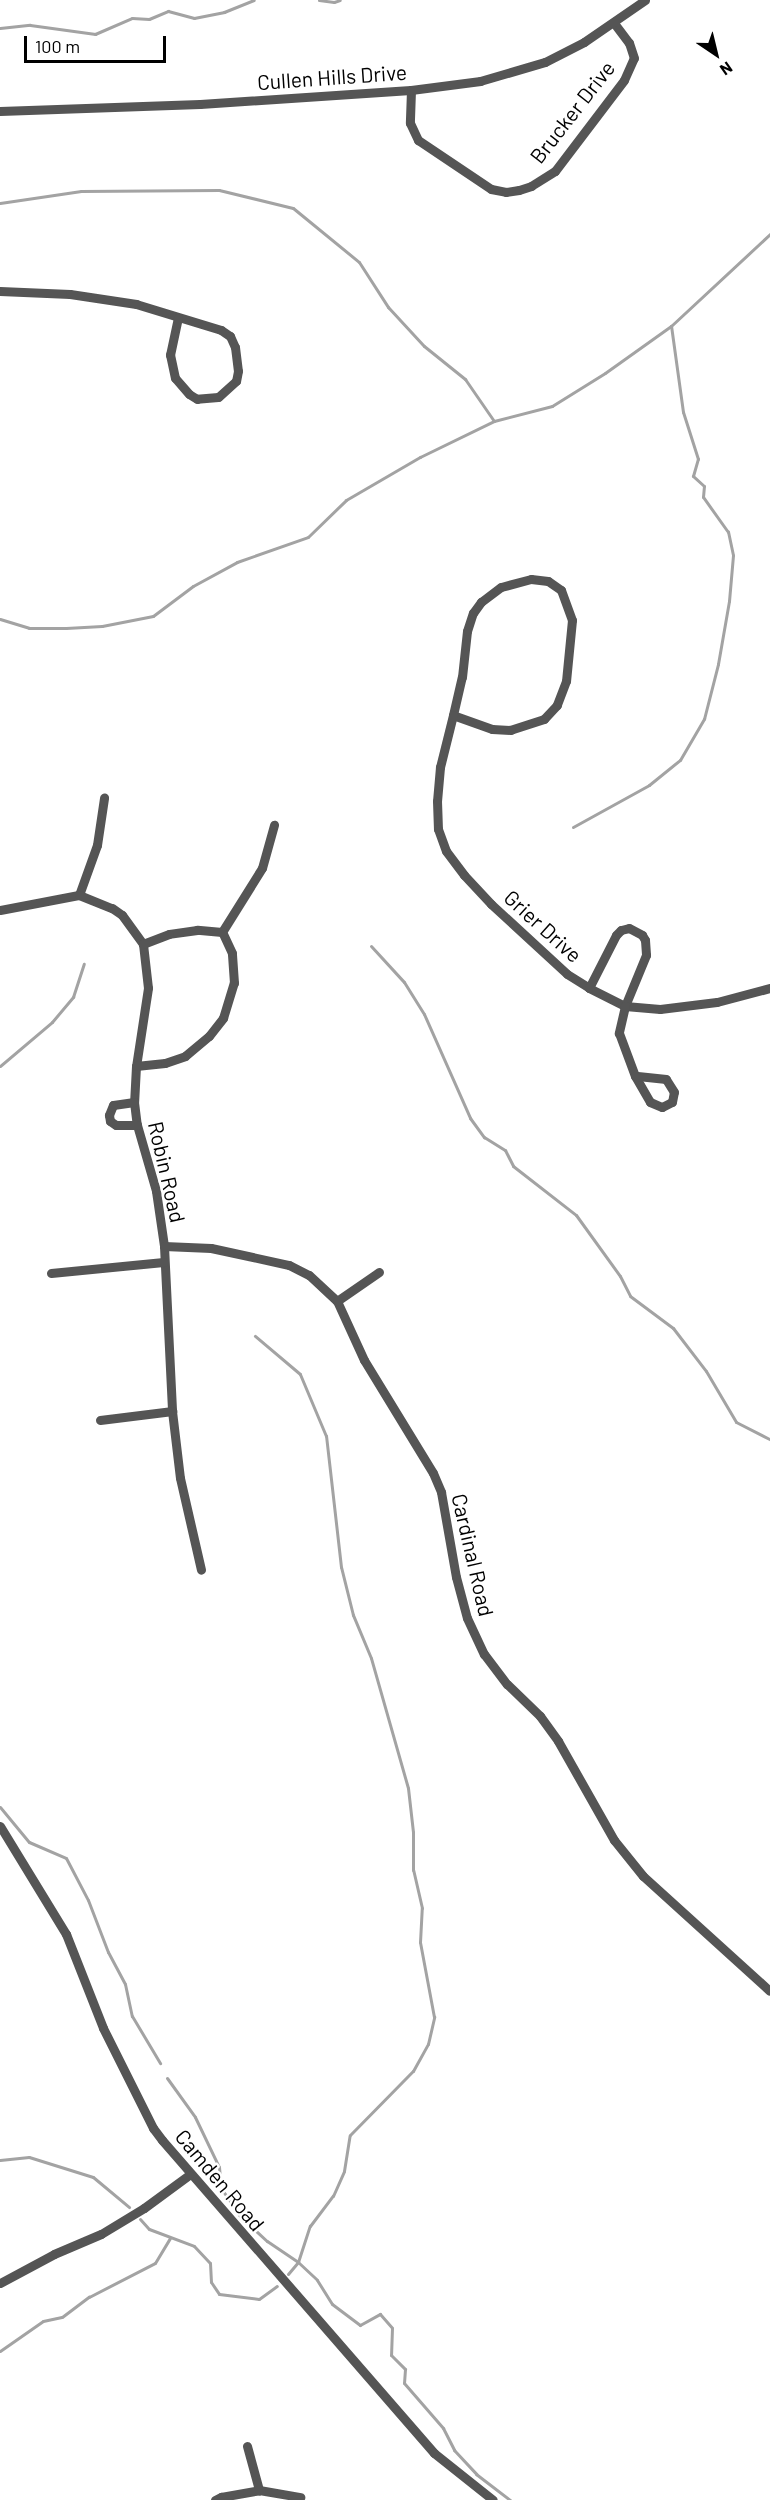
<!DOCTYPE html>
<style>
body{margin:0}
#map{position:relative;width:770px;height:2500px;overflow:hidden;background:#fff;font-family:Barlow,sans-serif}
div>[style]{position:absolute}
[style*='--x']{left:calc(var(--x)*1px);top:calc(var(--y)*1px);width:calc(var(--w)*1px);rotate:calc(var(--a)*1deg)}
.stream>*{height:3px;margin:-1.5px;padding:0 1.5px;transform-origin:1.5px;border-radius:1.5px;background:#a3a3a3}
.minor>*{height:9px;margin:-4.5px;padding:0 4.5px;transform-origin:4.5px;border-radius:4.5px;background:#555}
span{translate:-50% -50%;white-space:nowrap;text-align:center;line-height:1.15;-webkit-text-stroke:5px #fff;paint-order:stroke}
.street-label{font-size:21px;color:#000}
.north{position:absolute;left:686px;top:24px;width:60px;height:60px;-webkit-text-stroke:4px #fff;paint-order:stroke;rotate:145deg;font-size:16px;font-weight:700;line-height:24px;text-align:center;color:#000}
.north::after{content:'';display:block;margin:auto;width:21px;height:27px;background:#000;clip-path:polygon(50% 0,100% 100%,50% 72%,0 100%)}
.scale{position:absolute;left:24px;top:36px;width:142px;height:27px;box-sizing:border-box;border:3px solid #000;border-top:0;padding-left:8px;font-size:18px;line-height:21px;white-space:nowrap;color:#000;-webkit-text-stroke:4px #fff;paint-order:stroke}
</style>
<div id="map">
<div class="stream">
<div style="--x:319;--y:0;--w:15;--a:8"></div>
<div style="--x:334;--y:2;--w:6;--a:-18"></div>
<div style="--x:0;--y:28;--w:30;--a:-6"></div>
<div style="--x:30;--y:25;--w:66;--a:7.9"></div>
<div style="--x:95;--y:34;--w:40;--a:-23.4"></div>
<div style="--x:132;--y:18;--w:17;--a:3"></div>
<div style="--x:149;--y:19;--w:21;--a:-23"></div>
<div style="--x:168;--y:11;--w:27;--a:15"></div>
<div style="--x:194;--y:18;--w:31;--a:-11"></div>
<div style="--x:224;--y:12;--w:32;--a:-22"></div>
<div style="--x:0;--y:203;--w:82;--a:-8.4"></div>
<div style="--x:81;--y:191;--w:138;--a:-0.4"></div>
<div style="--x:219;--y:190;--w:76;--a:13.7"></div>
<div style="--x:293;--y:208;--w:85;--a:39.3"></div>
<div style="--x:359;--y:262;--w:54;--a:57.2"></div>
<div style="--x:388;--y:307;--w:53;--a:47.3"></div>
<div style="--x:424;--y:346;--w:53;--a:38.8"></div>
<div style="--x:465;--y:379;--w:51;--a:55.4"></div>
<div style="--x:0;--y:619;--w:30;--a:17"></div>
<div style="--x:29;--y:628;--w:37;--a:0"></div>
<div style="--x:66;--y:628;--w:36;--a:-3"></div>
<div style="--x:102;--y:626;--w:52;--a:-11.1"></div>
<div style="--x:153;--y:616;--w:50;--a:-36.9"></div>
<div style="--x:193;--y:586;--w:50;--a:-28.6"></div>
<div style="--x:237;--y:562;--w:75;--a:-19.4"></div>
<div style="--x:308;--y:537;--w:53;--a:-44.2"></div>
<div style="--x:346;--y:500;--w:86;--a:-30.2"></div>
<div style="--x:420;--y:457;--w:82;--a:-25.9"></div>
<div style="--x:494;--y:421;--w:60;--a:-14.5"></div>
<div style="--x:552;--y:406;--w:62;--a:-31.9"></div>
<div style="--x:605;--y:373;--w:81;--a:-35.5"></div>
<div style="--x:671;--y:326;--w:135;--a:-42.9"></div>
<div style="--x:573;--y:827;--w:87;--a:-28.9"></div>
<div style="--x:649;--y:785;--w:40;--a:-39"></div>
<div style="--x:680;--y:760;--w:48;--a:-59.7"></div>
<div style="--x:704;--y:719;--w:57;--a:-75.7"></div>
<div style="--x:718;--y:664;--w:64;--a:-80.1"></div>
<div style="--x:729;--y:601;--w:46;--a:-85"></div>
<div style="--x:733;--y:555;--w:24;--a:-102"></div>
<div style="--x:728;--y:532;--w:43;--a:-125.5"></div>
<div style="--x:703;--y:497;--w:11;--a:-85"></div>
<div style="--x:704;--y:486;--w:15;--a:-138"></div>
<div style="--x:693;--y:476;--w:18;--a:-74"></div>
<div style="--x:698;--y:459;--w:49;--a:-107.7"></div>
<div style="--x:683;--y:412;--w:87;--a:-97.9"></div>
<div style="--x:371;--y:946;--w:49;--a:47.5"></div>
<div style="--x:404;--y:982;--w:38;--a:58"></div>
<div style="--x:424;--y:1014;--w:114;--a:66.1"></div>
<div style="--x:470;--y:1118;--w:24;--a:54"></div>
<div style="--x:484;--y:1137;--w:25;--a:32"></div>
<div style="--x:505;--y:1150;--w:18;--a:63"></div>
<div style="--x:513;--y:1166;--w:80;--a:37.9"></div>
<div style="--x:576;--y:1215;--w:75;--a:54.2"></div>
<div style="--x:620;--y:1276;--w:22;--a:63"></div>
<div style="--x:630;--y:1296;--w:54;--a:36.7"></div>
<div style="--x:673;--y:1328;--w:54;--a:52.5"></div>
<div style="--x:706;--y:1371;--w:59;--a:59.5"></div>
<div style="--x:736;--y:1422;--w:38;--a:27"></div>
<div style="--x:0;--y:1066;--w:68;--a:-40.2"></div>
<div style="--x:52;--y:1022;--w:33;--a:-50"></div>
<div style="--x:73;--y:997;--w:35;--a:-72"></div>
<div style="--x:0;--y:1807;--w:45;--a:50.4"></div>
<div style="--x:29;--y:1842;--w:40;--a:23.4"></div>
<div style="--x:66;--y:1858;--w:47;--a:62.4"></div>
<div style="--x:88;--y:1900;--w:56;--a:69"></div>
<div style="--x:108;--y:1952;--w:36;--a:62"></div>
<div style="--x:125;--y:1984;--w:33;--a:78"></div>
<div style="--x:132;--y:2016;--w:55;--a:59.2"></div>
<div style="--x:167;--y:2078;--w:48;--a:54.3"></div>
<div style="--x:195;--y:2117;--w:55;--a:64.4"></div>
<div style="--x:219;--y:2167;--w:21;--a:85"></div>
<div style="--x:221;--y:2188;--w:34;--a:56"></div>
<div style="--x:240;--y:2216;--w:37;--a:43"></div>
<div style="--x:267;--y:2241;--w:37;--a:34"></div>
<div style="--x:298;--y:2262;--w:38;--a:-72"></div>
<div style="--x:310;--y:2226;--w:38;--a:-53"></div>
<div style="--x:333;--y:2196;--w:27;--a:-66"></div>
<div style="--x:344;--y:2171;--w:36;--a:-81"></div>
<div style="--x:350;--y:2135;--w:90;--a:-45.5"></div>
<div style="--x:413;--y:2071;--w:31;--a:-61"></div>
<div style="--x:428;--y:2044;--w:28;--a:-77"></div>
<div style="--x:434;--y:2017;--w:76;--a:-100.6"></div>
<div style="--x:420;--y:1942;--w:34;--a:-87"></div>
<div style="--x:422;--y:1908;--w:39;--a:-103"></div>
<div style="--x:413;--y:1870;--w:38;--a:-90"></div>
<div style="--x:413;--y:1832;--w:44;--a:-96.5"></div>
<div style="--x:408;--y:1788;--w:135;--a:-105.9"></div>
<div style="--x:371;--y:1658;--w:47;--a:-112.7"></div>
<div style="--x:353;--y:1615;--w:49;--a:-104"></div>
<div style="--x:341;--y:1567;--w:132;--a:-96.5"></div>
<div style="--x:326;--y:1436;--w:67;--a:-112.8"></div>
<div style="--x:300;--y:1374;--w:59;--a:-139.8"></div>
<div style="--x:0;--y:2160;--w:29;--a:-6"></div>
<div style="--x:29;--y:2157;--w:67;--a:17.4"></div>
<div style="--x:93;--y:2177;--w:47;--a:39.8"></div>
<div style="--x:140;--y:2219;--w:13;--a:48"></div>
<div style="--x:149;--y:2229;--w:48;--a:20.7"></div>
<div style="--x:194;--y:2246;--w:23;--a:47"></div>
<div style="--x:210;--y:2263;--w:19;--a:87"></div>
<div style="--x:211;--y:2282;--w:14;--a:56"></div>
<div style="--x:219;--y:2294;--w:40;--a:7.1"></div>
<div style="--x:259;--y:2299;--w:22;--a:-36"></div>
<div style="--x:288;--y:2274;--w:16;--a:-50"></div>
<div style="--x:298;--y:2262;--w:26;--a:43"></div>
<div style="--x:317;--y:2280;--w:28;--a:58"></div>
<div style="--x:332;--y:2304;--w:35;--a:37"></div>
<div style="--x:360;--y:2325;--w:23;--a:-29"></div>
<div style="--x:380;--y:2314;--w:18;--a:49"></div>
<div style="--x:392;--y:2328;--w:27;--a:92"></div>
<div style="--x:391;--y:2355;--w:20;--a:45"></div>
<div style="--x:405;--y:2369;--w:14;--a:94"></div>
<div style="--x:404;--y:2383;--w:60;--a:49.1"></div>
<div style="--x:443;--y:2428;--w:25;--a:63"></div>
<div style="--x:454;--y:2450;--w:33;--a:47"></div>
<div style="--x:476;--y:2474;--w:43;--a:37.4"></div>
<div style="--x:0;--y:2351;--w:52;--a:-34.9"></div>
<div style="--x:43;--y:2321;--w:19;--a:-12"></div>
<div style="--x:62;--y:2317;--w:34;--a:-37"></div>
<div style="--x:89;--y:2297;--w:74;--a:-27.3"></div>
<div style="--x:155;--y:2263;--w:29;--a:-59"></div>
</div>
<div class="minor">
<div style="--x:411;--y:90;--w:33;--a:92"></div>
<div style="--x:410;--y:123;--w:19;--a:65"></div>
<div style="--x:418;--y:140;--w:88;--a:33.9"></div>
<div style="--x:491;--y:189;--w:15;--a:11"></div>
<div style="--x:506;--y:192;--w:13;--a:-9"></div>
<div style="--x:519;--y:190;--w:13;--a:-18"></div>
<div style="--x:531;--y:186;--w:28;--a:-32"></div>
<div style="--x:555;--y:171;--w:114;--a:-52.8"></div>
<div style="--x:624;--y:80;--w:24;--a:-66"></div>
<div style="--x:634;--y:58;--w:16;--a:-108"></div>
<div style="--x:629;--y:43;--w:25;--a:-127"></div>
<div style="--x:0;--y:111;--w:200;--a:-2"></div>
<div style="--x:200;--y:104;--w:211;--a:-3.8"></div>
<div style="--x:411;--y:90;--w:70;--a:-7.4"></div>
<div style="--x:480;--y:81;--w:68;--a:-16.3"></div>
<div style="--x:545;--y:62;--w:44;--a:-27.1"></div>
<div style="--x:584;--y:42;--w:74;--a:-34.5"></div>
<div style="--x:0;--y:291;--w:70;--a:2.5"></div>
<div style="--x:70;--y:294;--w:67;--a:8.6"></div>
<div style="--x:136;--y:304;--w:89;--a:17"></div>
<div style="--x:221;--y:330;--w:11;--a:34"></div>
<div style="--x:230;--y:336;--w:12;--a:66"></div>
<div style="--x:235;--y:347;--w:24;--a:83"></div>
<div style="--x:238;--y:371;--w:10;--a:101"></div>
<div style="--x:236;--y:381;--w:24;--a:138"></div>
<div style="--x:218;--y:397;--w:21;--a:175"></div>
<div style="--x:197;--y:399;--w:9;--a:-148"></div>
<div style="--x:189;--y:394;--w:21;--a:-131"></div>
<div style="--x:175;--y:378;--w:24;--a:-102"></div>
<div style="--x:170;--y:355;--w:38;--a:-78"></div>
<div style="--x:531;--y:579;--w:17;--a:7"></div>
<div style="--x:548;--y:581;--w:16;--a:35"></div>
<div style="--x:561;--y:590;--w:32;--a:70"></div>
<div style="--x:572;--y:620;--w:61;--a:95.6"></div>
<div style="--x:566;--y:681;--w:26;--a:111"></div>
<div style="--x:557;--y:705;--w:19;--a:133"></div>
<div style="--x:544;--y:719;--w:35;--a:162"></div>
<div style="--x:511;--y:730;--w:19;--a:-177"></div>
<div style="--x:492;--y:729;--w:41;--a:-160.3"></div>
<div style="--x:453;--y:715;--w:39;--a:-77"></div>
<div style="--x:462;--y:677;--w:46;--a:-83.8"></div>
<div style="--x:467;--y:631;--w:19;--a:-72"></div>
<div style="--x:473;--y:613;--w:14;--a:-54"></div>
<div style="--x:481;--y:602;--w:25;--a:-37"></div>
<div style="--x:501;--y:587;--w:31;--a:-15"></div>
<div style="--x:453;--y:715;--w:54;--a:104"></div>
<div style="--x:440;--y:767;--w:34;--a:95"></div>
<div style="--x:437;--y:801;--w:28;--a:88"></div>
<div style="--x:438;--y:829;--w:23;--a:70"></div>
<div style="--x:446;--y:851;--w:30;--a:53"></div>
<div style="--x:464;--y:875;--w:40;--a:47"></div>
<div style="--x:491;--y:904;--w:103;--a:42.6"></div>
<div style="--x:567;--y:974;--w:26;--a:32"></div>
<div style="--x:589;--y:988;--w:40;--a:26.6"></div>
<div style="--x:625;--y:1006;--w:35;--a:5"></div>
<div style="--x:660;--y:1009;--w:57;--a:-7"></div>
<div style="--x:717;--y:1002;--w:55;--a:-14.8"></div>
<div style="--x:79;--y:895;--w:53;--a:-70.2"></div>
<div style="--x:97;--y:845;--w:48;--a:-81.5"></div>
<div style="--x:0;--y:910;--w:80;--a:-10.8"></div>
<div style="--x:79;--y:895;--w:35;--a:22"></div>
<div style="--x:112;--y:908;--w:12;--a:35"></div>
<div style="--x:122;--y:915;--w:36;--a:54"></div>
<div style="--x:143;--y:944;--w:44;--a:83.5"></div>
<div style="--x:148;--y:988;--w:79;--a:98.7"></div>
<div style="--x:136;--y:1066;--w:36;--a:93"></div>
<div style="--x:134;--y:1102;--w:23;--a:83"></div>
<div style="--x:137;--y:1125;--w:69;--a:73.9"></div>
<div style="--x:156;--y:1191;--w:56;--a:81.7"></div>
<div style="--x:164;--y:1246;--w:165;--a:87.2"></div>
<div style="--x:172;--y:1411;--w:67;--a:83.2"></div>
<div style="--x:180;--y:1478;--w:94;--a:77.1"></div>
<div style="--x:222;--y:932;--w:75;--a:-58"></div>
<div style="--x:262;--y:868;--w:45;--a:-74.4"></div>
<div style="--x:589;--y:988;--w:59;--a:-63"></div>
<div style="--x:616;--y:935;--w:7;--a:-45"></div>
<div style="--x:621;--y:930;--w:8;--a:-14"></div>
<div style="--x:629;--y:928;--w:15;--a:28"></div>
<div style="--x:642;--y:935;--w:6;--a:59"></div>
<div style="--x:645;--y:940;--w:15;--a:86"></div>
<div style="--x:646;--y:955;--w:55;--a:112.4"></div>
<div style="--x:625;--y:1006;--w:28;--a:103"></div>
<div style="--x:619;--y:1033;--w:46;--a:69.6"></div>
<div style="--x:635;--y:1076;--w:30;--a:60"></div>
<div style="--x:650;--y:1102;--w:13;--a:23"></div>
<div style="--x:662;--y:1107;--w:11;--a:-27"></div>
<div style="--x:672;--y:1102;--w:10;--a:-79"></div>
<div style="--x:674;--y:1092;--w:15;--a:-122"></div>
<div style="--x:666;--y:1079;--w:31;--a:-174"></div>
<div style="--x:136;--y:1066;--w:29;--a:-6"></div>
<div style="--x:165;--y:1063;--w:21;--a:-19"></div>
<div style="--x:185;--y:1056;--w:31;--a:-40"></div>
<div style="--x:209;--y:1036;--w:23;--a:-52"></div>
<div style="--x:223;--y:1018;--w:37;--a:-73"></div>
<div style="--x:234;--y:983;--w:30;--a:-94"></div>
<div style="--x:232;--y:953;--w:23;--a:-115"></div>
<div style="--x:222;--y:932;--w:25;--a:-175"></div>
<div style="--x:197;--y:930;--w:28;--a:172"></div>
<div style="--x:169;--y:934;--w:28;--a:159"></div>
<div style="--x:134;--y:1102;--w:21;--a:172"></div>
<div style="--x:113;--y:1105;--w:11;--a:112"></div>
<div style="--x:109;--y:1115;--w:6;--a:81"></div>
<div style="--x:110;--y:1121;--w:7;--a:34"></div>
<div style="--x:116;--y:1125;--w:21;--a:0"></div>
<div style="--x:164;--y:1246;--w:47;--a:2.4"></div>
<div style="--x:211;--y:1248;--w:80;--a:12.3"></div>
<div style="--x:289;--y:1265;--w:22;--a:27"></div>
<div style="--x:309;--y:1275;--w:38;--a:43"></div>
<div style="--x:337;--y:1301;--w:65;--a:65.4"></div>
<div style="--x:364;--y:1360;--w:132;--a:58.6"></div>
<div style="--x:433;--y:1473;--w:21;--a:67"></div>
<div style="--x:441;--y:1492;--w:86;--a:80"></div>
<div style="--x:456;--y:1577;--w:42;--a:75"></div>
<div style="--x:467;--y:1618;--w:40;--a:65"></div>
<div style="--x:484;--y:1654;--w:38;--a:53"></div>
<div style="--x:507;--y:1684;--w:46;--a:44.1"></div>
<div style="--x:540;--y:1716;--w:31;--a:54"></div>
<div style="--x:558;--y:1741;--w:114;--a:60.5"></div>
<div style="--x:614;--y:1840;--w:46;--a:51.1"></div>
<div style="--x:643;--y:1876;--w:171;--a:42.2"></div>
<div style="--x:51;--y:1273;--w:113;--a:-5.6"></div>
<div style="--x:337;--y:1301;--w:51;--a:-34.6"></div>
<div style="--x:100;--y:1420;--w:73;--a:-7.1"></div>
<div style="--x:0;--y:1826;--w:127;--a:58.6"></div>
<div style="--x:66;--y:1934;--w:101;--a:68.5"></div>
<div style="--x:103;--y:2028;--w:112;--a:63.4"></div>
<div style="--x:153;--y:2128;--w:15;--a:53"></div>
<div style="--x:162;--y:2140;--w:415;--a:49"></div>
<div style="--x:434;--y:2453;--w:75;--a:38.5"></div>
<div style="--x:0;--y:2283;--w:61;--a:-28.2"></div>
<div style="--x:54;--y:2254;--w:51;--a:-23.1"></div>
<div style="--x:101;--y:2234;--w:50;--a:-31.2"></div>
<div style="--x:144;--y:2208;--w:56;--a:-36.3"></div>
<div style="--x:247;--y:2446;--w:46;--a:74.7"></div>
<div style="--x:215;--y:2500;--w:7;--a:-27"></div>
<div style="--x:221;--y:2497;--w:39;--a:-10"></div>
<div style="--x:259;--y:2490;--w:42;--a:9.7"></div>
</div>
<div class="street-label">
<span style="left:332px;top:77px;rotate:-4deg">Cullen Hills Drive</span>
<span style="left:572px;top:112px;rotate:-52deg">Brucker Drive</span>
<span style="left:543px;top:926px;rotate:42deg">Grier Drive</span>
<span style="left:167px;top:1172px;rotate:77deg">Robin Road</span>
<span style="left:473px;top:1555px;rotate:77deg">Cardinal Road</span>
<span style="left:220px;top:2180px;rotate:50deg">Camden Road</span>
</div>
<div class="north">N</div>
<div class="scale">100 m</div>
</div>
